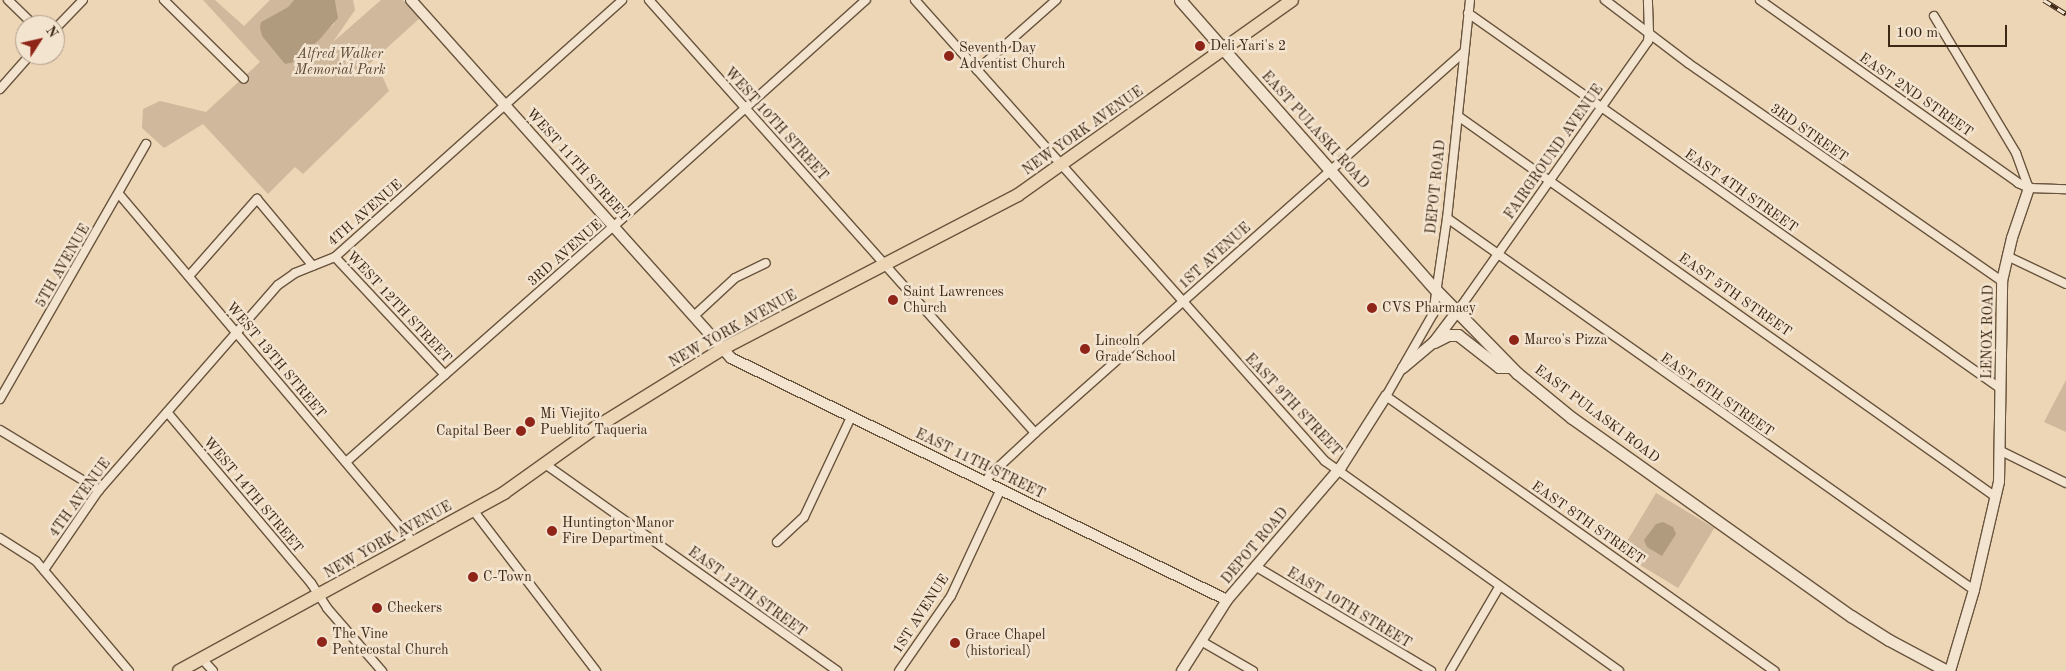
<!DOCTYPE html>
<style>
body{margin:0}
#map{position:relative;width:2066px;height:671px;overflow:hidden;background:#edd6b6;font-family:"Old Standard TT",serif}
div>[style]{position:absolute}
[style*='--x']{left:calc(var(--x)*1px);top:calc(var(--y)*1px);width:calc(var(--w)*1px);rotate:calc(var(--a)*1deg)}
.green>*{inset:0;background:#cfb89b;transform-origin:0 0}
.water>*{inset:0;background:#b19b7f}
.roads{filter:drop-shadow(1px 0 #69543d) drop-shadow(-1px 0 #69543d) drop-shadow(0 1px #69543d) drop-shadow(0 -1px #69543d)}
.minor>*{height:8px;margin:-4px;padding:0 4px;transform-origin:4px;border-radius:4px;background:#f3e4d0}
.tertiary>*{height:10px;margin:-5px;padding:0 5px;transform-origin:5px;border-radius:5px;background:#f3e4d0}
.secondary>*{height:11px;margin:-5.5px;padding:0 5.5px;transform-origin:5.5px;border-radius:5.5px;background:#f3e4d0}
.primary>*{height:12px;margin:-6px;padding:0 6px;transform-origin:6px;border-radius:6px;background:#edd6b6}
.rail>*{height:4.5px;margin-top:-2.25px;transform-origin:0;background:repeating-linear-gradient(90deg,#f3e4d0 0 8px,#3d2815 0 16px);box-sizing:border-box;border-block:1px solid #3d2815}
.dots>*{width:14px;height:14px;translate:-50% -50%;box-sizing:border-box;border:2px solid #f3e4d0;border-radius:50%}
span{translate:-50% -50%;white-space:nowrap;text-align:center;line-height:1.15;-webkit-text-stroke:5px #f3e4d0;paint-order:stroke}
.poi-label{font-size:14px;color:#3d2815}
.left{translate:0 -50%;text-align:left}
.right{translate:-100% -50%;text-align:right}
.park-label{font-size:14px;color:#5a4530;font-style:italic}
.street-label{font-size:14px;color:#3d2815}
.north{position:absolute;left:15px;top:15px;width:50px;height:50px;box-sizing:border-box;background:#f3e4d0;border:1px solid #aa9985;border-radius:50%;rotate:55deg;font-size:14px;font-weight:700;line-height:20px;text-align:center;color:#3d2815}
.north::after{content:'';display:block;margin:auto;width:18px;height:22px;background:#8f2418;clip-path:polygon(50% 0,100% 100%,50% 72%,0 100%)}
.scale{position:absolute;left:1888px;top:25px;width:119px;height:22px;box-sizing:border-box;border:2px solid #3d2815;border-top:0;padding-left:6px;font-size:15px;line-height:18px;white-space:nowrap;color:#3d2815;-webkit-text-stroke:4px #f3e4d0;paint-order:stroke}
</style>
<div id="map">
<div class="green">
<div style="clip-path:polygon(203px 0,215px 0,244px 26px,270px 0,294px 0,288px 7px,261px 22px,285px 64px,292px 63px,334px 24px,337px 12px,335px 0,353px 0,355px 10px,333px 42px,381px 0,403px 0,420px 18px,357px 75px,377px 65px,389px 91px,303px 174px,295px 167px,268px 194px,203px 124px,164px 148px,142px 128px,143px 109px,160px 101px,206px 112px,260px 62px)"></div>
<div style="clip-path:polygon(2066px 380px,2066px 432px,2044px 422px)"></div>
<div style="left:1656px;top:493px;width:68px;height:70px;rotate:31deg"></div>
</div>
<div class="water">
<div style="clip-path:polygon(294px 0,335px 0,338px 18px,319px 40px,299px 57px,292px 63px,285px 64px,262px 36px,260px 28px,261px 22px,288px 7px)"></div>
<div style="clip-path:polygon(1663px 522px,1673px 527px,1676px 534px,1662px 556px,1647px 547px,1644px 540px,1656px 524px)"></div>
</div>
<div class="roads">
<div class="minor">
<div style="--x:8;--y:0;--w:36;--a:44"></div>
<div style="--x:164;--y:0;--w:112;--a:44.6"></div>
<div style="--x:649;--y:0;--w:580;--a:48.28"></div>
<div style="--x:915;--y:0;--w:617;--a:48.35"></div>
<div style="--x:1325;--y:461;--w:361;--a:35.5"></div>
<div style="--x:1470;--y:0;--w:219;--a:96"></div>
<div style="--x:1447;--y:218;--w:97;--a:98.3"></div>
<div style="--x:1433;--y:314;--w:95;--a:119.8"></div>
<div style="--x:1386;--y:396;--w:476;--a:35.3"></div>
<div style="--x:1605;--y:0;--w:104;--a:37.2"></div>
<div style="--x:1688;--y:63;--w:382;--a:34.8"></div>
<div style="--x:1760;--y:0;--w:316;--a:35.3"></div>
<div style="--x:2018;--y:183;--w:12;--a:24"></div>
<div style="--x:2029;--y:188;--w:37;--a:2"></div>
<div style="--x:1468;--y:13;--w:652;--a:35.2"></div>
<div style="--x:1934;--y:16;--w:160;--a:59.1"></div>
<div style="--x:2016;--y:153;--w:37;--a:70"></div>
<div style="--x:55;--y:29;--w:40;--a:-46"></div>
<div style="--x:977;--y:70;--w:106;--a:-41.5"></div>
<div style="--x:0;--y:89;--w:45;--a:-48.6"></div>
<div style="--x:1458;--y:116;--w:659;--a:35.31"></div>
<div style="--x:119;--y:194;--w:457;--a:49.8"></div>
<div style="--x:1447;--y:218;--w:645;--a:35.22"></div>
<div style="--x:2007;--y:256;--w:65;--a:25.4"></div>
<div style="--x:335;--y:257;--w:161;--a:47"></div>
<div style="--x:189;--y:276;--w:103;--a:-48.6"></div>
<div style="--x:257;--y:199;--w:87;--a:50.1"></div>
<div style="--x:1457;--y:312;--w:332;--a:-54.8"></div>
<div style="--x:1648;--y:41;--w:9;--a:-84"></div>
<div style="--x:1649;--y:32;--w:32;--a:-92"></div>
<div style="--x:695;--y:315;--w:54;--a:-42.8"></div>
<div style="--x:735;--y:278;--w:34;--a:-26"></div>
<div style="--x:0;--y:399;--w:294;--a:-60.2"></div>
<div style="--x:167;--y:412;--w:224;--a:49.9"></div>
<div style="--x:311;--y:583;--w:30;--a:57"></div>
<div style="--x:327;--y:608;--w:84;--a:48.9"></div>
<div style="--x:0;--y:430;--w:116;--a:31.2"></div>
<div style="--x:2001;--y:451;--w:72;--a:26.2"></div>
<div style="--x:346;--y:462;--w:359;--a:-41.4"></div>
<div style="--x:615;--y:225;--w:337;--a:-41.9"></div>
<div style="--x:545;--y:464;--w:358;--a:35.3"></div>
<div style="--x:986;--y:481;--w:7;--a:-56"></div>
<div style="--x:990;--y:475;--w:62;--a:-43"></div>
<div style="--x:1035;--y:433;--w:574;--a:-41.61"></div>
<div style="--x:473;--y:510;--w:203;--a:52.6"></div>
<div style="--x:0;--y:538;--w:43;--a:32.6"></div>
<div style="--x:36;--y:561;--w:144;--a:49.8"></div>
<div style="--x:777;--y:542;--w:37;--a:-43"></div>
<div style="--x:804;--y:517;--w:110;--a:-64.8"></div>
<div style="--x:1255;--y:566;--w:205;--a:30.8"></div>
<div style="--x:44;--y:570;--w:97;--a:-55.5"></div>
<div style="--x:99;--y:490;--w:272;--a:-48.9"></div>
<div style="--x:278;--y:285;--w:21;--a:-35"></div>
<div style="--x:295;--y:273;--w:43;--a:-21.8"></div>
<div style="--x:335;--y:257;--w:385;--a:-41.8"></div>
<div style="--x:1201;--y:641;--w:60;--a:30"></div>
<div style="--x:202;--y:659;--w:16;--a:47"></div>
<div style="--x:899;--y:671;--w:91;--a:-55.3"></div>
<div style="--x:951;--y:596;--w:118;--a:-65"></div>
<div style="--x:1450;--y:671;--w:97;--a:-59.7"></div>
</div>
<div class="tertiary">
<div style="--x:411;--y:0;--w:480;--a:48.2"></div>
<div style="--x:731;--y:358;--w:552;--a:26.01"></div>
<div style="--x:1403;--y:368;--w:40;--a:-40"></div>
<div style="--x:1434;--y:342;--w:38;--a:-53"></div>
<div style="--x:1182;--y:671;--w:84;--a:-57.6"></div>
<div style="--x:1227;--y:600;--w:175;--a:-49.4"></div>
<div style="--x:1341;--y:467;--w:84;--a:-57.6"></div>
<div style="--x:1950;--y:671;--w:84;--a:-73.5"></div>
<div style="--x:1974;--y:590;--w:111;--a:-77"></div>
<div style="--x:1999;--y:482;--w:201;--a:-89.1"></div>
<div style="--x:2002;--y:281;--w:44;--a:-76.9"></div>
<div style="--x:2012;--y:238;--w:53;--a:-71.2"></div>
</div>
<div class="secondary">
<div style="--x:1180;--y:0;--w:388;--a:48.6"></div>
<div style="--x:1437;--y:291;--w:115;--a:45.7"></div>
<div style="--x:1517;--y:373;--w:71;--a:39.3"></div>
<div style="--x:1572;--y:418;--w:342;--a:35.4"></div>
<div style="--x:1851;--y:616;--w:45;--a:32.3"></div>
<div style="--x:1889;--y:640;--w:66;--a:28.1"></div>
<div style="--x:1434;--y:342;--w:16;--a:-27"></div>
<div style="--x:1448;--y:335;--w:10;--a:0"></div>
<div style="--x:1458;--y:335;--w:52;--a:38"></div>
<div style="--x:1499;--y:367;--w:11;--a:0"></div>
</div>
<div class="primary">
<div style="--x:179;--y:671;--w:371;--a:-28.7"></div>
<div style="--x:504;--y:493;--w:112;--a:-35.5"></div>
<div style="--x:595;--y:428;--w:152;--a:-31.8"></div>
<div style="--x:724;--y:348;--w:331;--a:-27.5"></div>
<div style="--x:1018;--y:195;--w:336;--a:-35.4"></div>
</div>
</div>
<div class="rail">
<div style="--x:2044;--y:0;--w:26;--a:32"></div>
</div>
<div class="dots">
<div style="left:1200px;top:46px;background:#8f2418"></div>
<div style="left:949px;top:56px;background:#8f2418"></div>
<div style="left:893px;top:300px;background:#8f2418"></div>
<div style="left:1372px;top:308px;background:#8f2418"></div>
<div style="left:1514px;top:340px;background:#8f2418"></div>
<div style="left:1085px;top:349px;background:#8f2418"></div>
<div style="left:530px;top:422px;background:#8f2418"></div>
<div style="left:521px;top:431px;background:#8f2418"></div>
<div style="left:552px;top:531px;background:#8f2418"></div>
<div style="left:473px;top:577px;background:#8f2418"></div>
<div style="left:377px;top:608px;background:#8f2418"></div>
<div style="left:322px;top:642px;background:#8f2418"></div>
<div style="left:955px;top:643px;background:#8f2418"></div>
</div>
<div class="poi-label">
<span class="left" style="left:1210px;top:46px">Deli Yari's 2</span>
<span class="left" style="left:959px;top:56px">Seventh Day<br>Adventist Church</span>
<span class="left" style="left:903px;top:300px">Saint Lawrences<br>Church</span>
<span class="left" style="left:1382px;top:308px">CVS Pharmacy</span>
<span class="left" style="left:1524px;top:340px">Marco's Pizza</span>
<span class="left" style="left:1095px;top:349px">Lincoln<br>Grade School</span>
<span class="left" style="left:540px;top:422px">Mi Viejito<br>Pueblito Taqueria</span>
<span class="right" style="left:511px;top:431px">Capital Beer</span>
<span class="left" style="left:562px;top:531px">Huntington Manor<br>Fire Department</span>
<span class="left" style="left:483px;top:577px">C-Town</span>
<span class="left" style="left:387px;top:608px">Checkers</span>
<span class="left" style="left:332px;top:642px">The Vine<br>Pentecostal Church</span>
<span class="left" style="left:965px;top:643px">Grace Chapel<br>(historical)</span>
</div>
<div class="park-label">
<span style="left:340px;top:62px">Alfred Walker<br>Memorial Park</span>
</div>
<div class="street-label">
<span style="left:1916px;top:95px;rotate:35deg">EAST 2ND STREET</span>
<span style="left:776px;top:124px;rotate:48deg">WEST 10TH STREET</span>
<span style="left:1315px;top:130px;rotate:48deg">EAST PULASKI ROAD</span>
<span style="left:1083px;top:131px;rotate:-35deg">NEW YORK AVENUE</span>
<span style="left:1809px;top:133px;rotate:35deg">3RD STREET</span>
<span style="left:1554px;top:152px;rotate:-55deg">FAIRGROUND AVENUE</span>
<span style="left:578px;top:165px;rotate:48deg">WEST 11TH STREET</span>
<span style="left:1436px;top:187px;rotate:-84deg">DEPOT ROAD</span>
<span style="left:1741px;top:191px;rotate:35deg">EAST 4TH STREET</span>
<span style="left:365px;top:213px;rotate:-41deg">4TH AVENUE</span>
<span style="left:565px;top:253px;rotate:-41deg">3RD AVENUE</span>
<span style="left:1215px;top:256px;rotate:-42deg">1ST AVENUE</span>
<span style="left:63px;top:266px;rotate:-60deg">5TH AVENUE</span>
<span style="left:1735px;top:295px;rotate:35deg">EAST 5TH STREET</span>
<span style="left:399px;top:307px;rotate:47deg">WEST 12TH STREET</span>
<span style="left:733px;top:329px;rotate:-29deg">NEW YORK AVENUE</span>
<span style="left:1988px;top:332px;rotate:-89deg">LENOX ROAD</span>
<span style="left:276px;top:360px;rotate:50deg">WEST 13TH STREET</span>
<span style="left:1717px;top:395px;rotate:35deg">EAST 6TH STREET</span>
<span style="left:1293px;top:405px;rotate:47deg">EAST 9TH STREET</span>
<span style="left:1597px;top:414px;rotate:37deg">EAST PULASKI ROAD</span>
<span style="left:980px;top:464px;rotate:26deg">EAST 11TH STREET</span>
<span style="left:253px;top:495px;rotate:50deg">WEST 14TH STREET</span>
<span style="left:80px;top:498px;rotate:-54deg">4TH AVENUE</span>
<span style="left:1588px;top:523px;rotate:35deg">EAST 8TH STREET</span>
<span style="left:388px;top:540px;rotate:-29deg">NEW YORK AVENUE</span>
<span style="left:1255px;top:546px;rotate:-50deg">DEPOT ROAD</span>
<span style="left:747px;top:592px;rotate:36deg">EAST 12TH STREET</span>
<span style="left:1349px;top:608px;rotate:31deg">EAST 10TH STREET</span>
<span style="left:921px;top:614px;rotate:-57deg">1ST AVENUE</span>
</div>
<div class="north">N</div>
<div class="scale">100 m</div>
</div>
